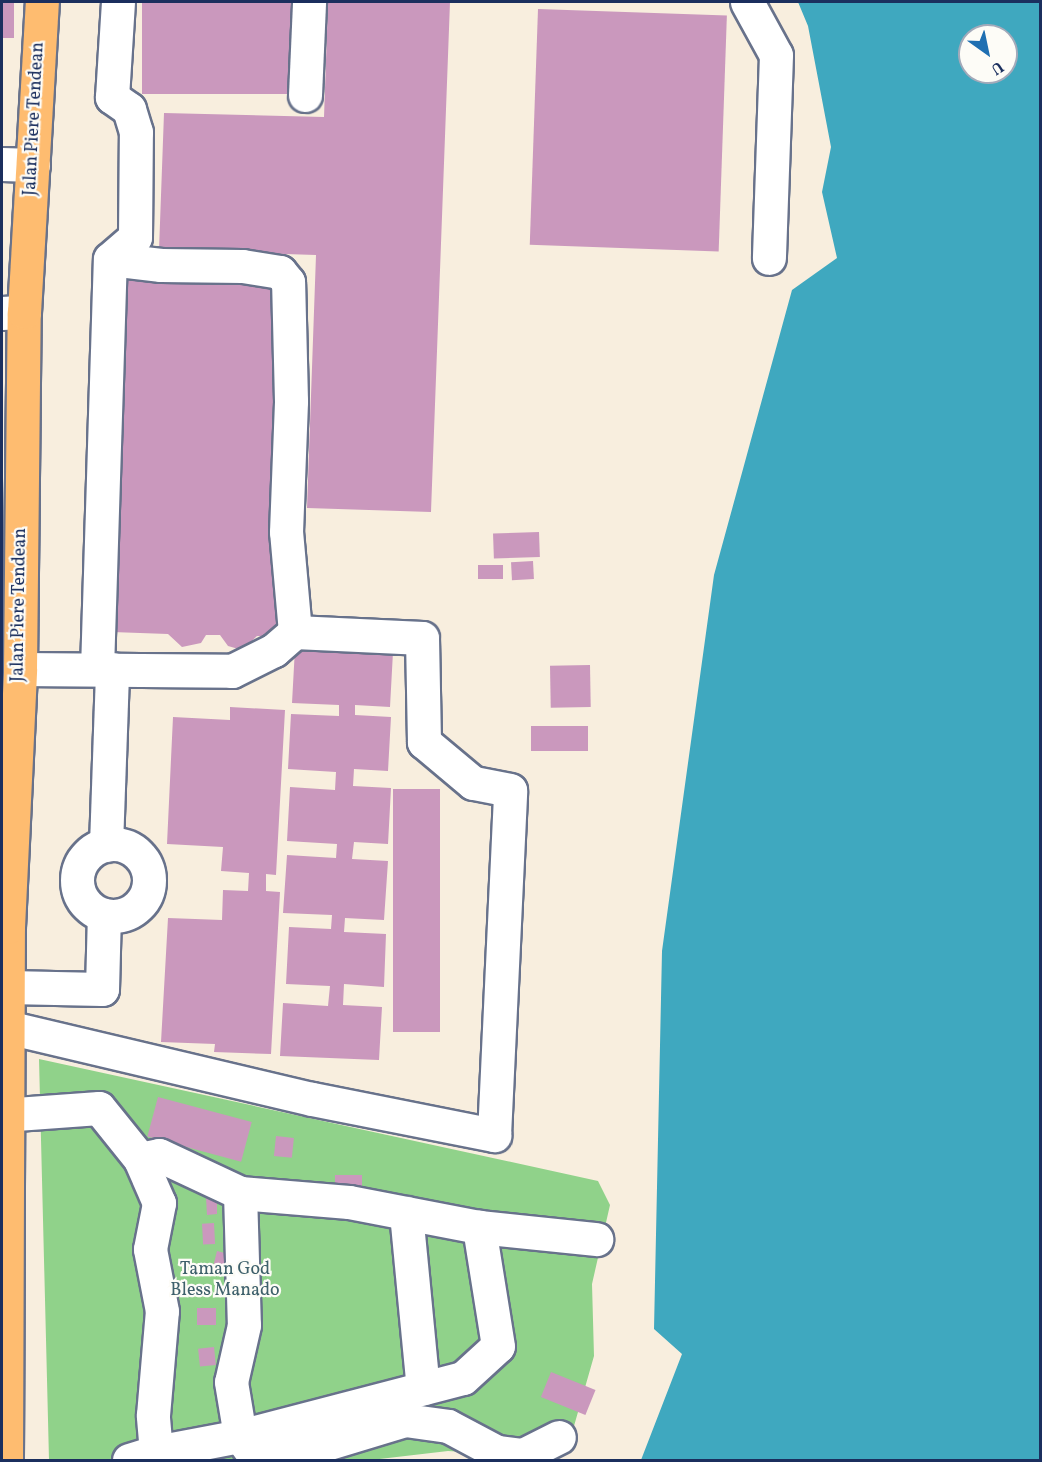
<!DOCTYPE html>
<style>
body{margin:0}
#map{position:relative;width:1042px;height:1462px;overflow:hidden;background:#f8eede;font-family:Vollkorn,serif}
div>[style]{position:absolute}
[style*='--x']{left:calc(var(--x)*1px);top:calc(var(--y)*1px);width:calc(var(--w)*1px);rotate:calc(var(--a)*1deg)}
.green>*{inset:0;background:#90d28a}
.water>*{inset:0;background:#3fa8bf}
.building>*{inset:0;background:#ca98bd;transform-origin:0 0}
.roads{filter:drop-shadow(2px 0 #68728b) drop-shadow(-2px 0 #68728b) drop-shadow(0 2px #68728b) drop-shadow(0 -2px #68728b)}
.minor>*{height:33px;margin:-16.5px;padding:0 16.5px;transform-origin:16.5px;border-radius:16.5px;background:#fff}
.minor>.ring{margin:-16.5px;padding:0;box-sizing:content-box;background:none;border:33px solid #fff;border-radius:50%}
.highway>*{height:33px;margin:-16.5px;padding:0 16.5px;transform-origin:16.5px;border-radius:16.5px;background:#febc70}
span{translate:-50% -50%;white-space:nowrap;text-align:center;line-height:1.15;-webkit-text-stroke:4.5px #fdfcf7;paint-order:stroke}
.street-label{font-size:18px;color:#1b2f5e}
.park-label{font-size:18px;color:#3e606b}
.frame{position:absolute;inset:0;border:3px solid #1b2f5e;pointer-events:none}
.north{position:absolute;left:958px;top:24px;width:60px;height:60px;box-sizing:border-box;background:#fdfcf7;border:2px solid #a3aaba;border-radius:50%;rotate:147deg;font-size:16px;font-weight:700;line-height:24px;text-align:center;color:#1b2f5e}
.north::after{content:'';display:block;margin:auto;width:21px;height:27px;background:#1f6fb2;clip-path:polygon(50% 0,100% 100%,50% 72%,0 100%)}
</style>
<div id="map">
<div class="green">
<div style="clip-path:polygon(39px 1059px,598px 1181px,610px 1205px,592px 1284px,594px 1356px,574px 1426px,542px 1457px,448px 1451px,371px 1460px,49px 1460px)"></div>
</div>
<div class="water">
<div style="clip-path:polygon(evenodd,798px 2px,1040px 2px,1040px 1460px,641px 1460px,682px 1354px,654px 1329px,662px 951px,714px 575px,792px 290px,837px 258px,822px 192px,831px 147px,808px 26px,798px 2px,970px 36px,1006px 36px,1006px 72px,970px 72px,970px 36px)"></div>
</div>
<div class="building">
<div style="left:2px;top:2px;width:12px;height:36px"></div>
<div style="left:142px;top:2px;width:166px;height:92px"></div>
<div style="clip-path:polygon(328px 2px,450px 2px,431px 512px,307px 508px,316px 255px,159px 250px,164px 113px,324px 117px)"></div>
<div style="left:538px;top:9px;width:189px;height:236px;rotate:2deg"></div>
<div style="clip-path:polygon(123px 280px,288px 284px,277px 636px,257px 636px,242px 650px,228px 646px,220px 635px,206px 635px,201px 643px,182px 647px,168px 634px,112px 632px)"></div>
<div style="left:539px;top:532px;width:25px;height:46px;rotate:88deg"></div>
<div style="left:533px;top:561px;width:18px;height:22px;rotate:87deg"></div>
<div style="left:478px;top:565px;width:25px;height:14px"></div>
<div style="clip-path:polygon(295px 648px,393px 652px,390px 707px,355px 705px,355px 715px,391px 717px,388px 771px,354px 769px,353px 786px,391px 788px,388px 844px,354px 842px,352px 859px,388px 861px,384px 920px,345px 918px,344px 932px,386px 934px,384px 987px,344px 984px,343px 1005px,382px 1007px,379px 1060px,280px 1056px,283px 1003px,328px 1006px,330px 986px,286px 984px,289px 927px,331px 929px,332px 915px,283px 913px,287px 855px,336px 858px,337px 844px,287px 841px,290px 787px,335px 790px,336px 772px,288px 769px,291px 714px,339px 716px,339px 705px,292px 703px)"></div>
<div style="left:590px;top:665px;width:42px;height:40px;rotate:89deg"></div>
<div style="clip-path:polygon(230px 707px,285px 710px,276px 875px,266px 874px,266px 891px,280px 892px,271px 1054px,214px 1052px,215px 1044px,161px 1042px,168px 918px,222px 920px,223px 890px,248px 891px,249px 873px,221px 871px,223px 847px,167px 844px,173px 717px,230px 720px)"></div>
<div style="left:531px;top:726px;width:57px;height:25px"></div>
<div style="left:393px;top:789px;width:47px;height:243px"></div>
<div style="left:158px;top:1097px;width:97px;height:41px;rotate:15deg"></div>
<div style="left:276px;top:1136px;width:18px;height:20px;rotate:6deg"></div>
<div style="left:362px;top:1175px;width:15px;height:27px;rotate:90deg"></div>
<div style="clip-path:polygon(206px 1198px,217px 1198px,217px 1214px,207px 1215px)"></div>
<div style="left:214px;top:1223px;width:21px;height:12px;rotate:87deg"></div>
<div style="left:217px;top:1251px;width:12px;height:18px;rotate:14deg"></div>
<div style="left:216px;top:1308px;width:17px;height:19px;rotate:90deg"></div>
<div style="left:214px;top:1347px;width:18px;height:16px;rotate:84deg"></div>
<div style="left:551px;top:1372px;width:48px;height:27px;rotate:22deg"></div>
</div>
<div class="roads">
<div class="minor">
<div style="--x:747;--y:2;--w:60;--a:61.3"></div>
<div style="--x:776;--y:55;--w:203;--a:92"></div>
<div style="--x:305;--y:95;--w:93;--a:-87.5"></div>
<div style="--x:2;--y:164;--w:31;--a:2"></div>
<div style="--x:2;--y:313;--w:22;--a:-3"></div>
<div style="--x:20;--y:669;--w:212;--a:0.5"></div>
<div style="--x:232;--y:671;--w:47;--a:-26.6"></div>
<div style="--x:274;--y:650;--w:28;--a:-41"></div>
<div style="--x:295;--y:632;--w:100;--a:-95.1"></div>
<div style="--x:286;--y:532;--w:131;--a:-87.8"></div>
<div style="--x:291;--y:401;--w:119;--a:-91.4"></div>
<div style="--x:288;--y:282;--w:13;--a:-129"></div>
<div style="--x:280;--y:272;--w:38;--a:-171"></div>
<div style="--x:242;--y:266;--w:81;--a:-179.3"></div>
<div style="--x:161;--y:265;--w:51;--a:-173.3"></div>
<div style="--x:97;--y:669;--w:410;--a:-88.2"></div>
<div style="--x:110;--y:259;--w:33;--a:-41"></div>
<div style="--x:135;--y:237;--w:105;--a:-89.5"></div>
<div style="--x:136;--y:132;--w:24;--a:-107"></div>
<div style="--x:129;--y:109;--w:21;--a:-145"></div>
<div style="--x:112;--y:97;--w:95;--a:-86.4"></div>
<div class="ring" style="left:77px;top:844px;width:39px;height:39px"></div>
<div style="--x:106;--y:845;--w:176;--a:-88"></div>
<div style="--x:8;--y:987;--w:94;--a:1.2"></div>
<div style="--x:102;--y:989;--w:74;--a:-88.5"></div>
<div style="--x:7;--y:1027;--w:313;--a:13.3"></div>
<div style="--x:312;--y:1099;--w:186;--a:11.2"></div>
<div style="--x:494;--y:1135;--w:345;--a:-87.3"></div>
<div style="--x:510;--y:790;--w:38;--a:-169"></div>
<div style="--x:473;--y:783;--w:64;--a:-140.1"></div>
<div style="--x:424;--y:742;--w:104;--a:-91.1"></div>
<div style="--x:422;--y:638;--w:127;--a:-177.3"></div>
<div style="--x:2;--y:1115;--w:97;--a:-4.1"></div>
<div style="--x:99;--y:1108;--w:65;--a:51.2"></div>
<div style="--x:240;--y:1193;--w:109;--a:4.7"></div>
<div style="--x:349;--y:1202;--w:132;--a:10.9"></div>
<div style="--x:479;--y:1227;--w:118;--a:5.9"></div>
<div style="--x:406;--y:1213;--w:176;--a:84.5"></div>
<div style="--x:156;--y:1452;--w:86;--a:-10.8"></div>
<div style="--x:240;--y:1436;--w:230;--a:-14.6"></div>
<div style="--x:463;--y:1378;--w:47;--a:-42.4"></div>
<div style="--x:498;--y:1346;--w:121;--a:-99.1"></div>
<div style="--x:129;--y:1460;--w:28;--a:-17"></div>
<div style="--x:156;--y:1452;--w:37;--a:-95"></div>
<div style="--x:153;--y:1415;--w:104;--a:-85.1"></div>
<div style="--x:162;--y:1311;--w:63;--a:-101"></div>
<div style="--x:150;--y:1249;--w:47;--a:-78.9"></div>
<div style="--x:159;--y:1203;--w:48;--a:-113.4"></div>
<div style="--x:140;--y:1159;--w:19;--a:-12"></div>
<div style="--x:159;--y:1155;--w:89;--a:25.1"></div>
<div style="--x:240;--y:1193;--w:132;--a:88.3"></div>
<div style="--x:244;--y:1325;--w:58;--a:102.8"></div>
<div style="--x:231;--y:1382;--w:55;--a:80.5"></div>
<div style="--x:240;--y:1436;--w:22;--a:54"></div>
<div style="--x:253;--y:1454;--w:21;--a:17"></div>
<div style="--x:273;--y:1460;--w:138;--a:-16.9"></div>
<div style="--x:405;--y:1420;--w:43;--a:7.9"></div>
<div style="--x:448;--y:1426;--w:55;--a:28"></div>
<div style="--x:497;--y:1452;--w:26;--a:7"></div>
<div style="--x:523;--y:1455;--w:40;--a:-26.6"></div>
</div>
<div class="highway">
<div style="--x:6;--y:1460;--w:533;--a:-89.79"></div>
<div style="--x:8;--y:927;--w:258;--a:-87.3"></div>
<div style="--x:20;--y:669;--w:357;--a:-89.4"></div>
<div style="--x:24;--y:312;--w:311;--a:-86.7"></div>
</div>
</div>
<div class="street-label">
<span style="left:35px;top:119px;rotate:-87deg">Jalan Piere Tendean</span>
<span style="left:20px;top:605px;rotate:-89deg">Jalan Piere Tendean</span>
</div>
<div class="park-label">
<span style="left:225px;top:1281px">Taman God<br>Bless Manado</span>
</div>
<div class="frame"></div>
<div class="north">U</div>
</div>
